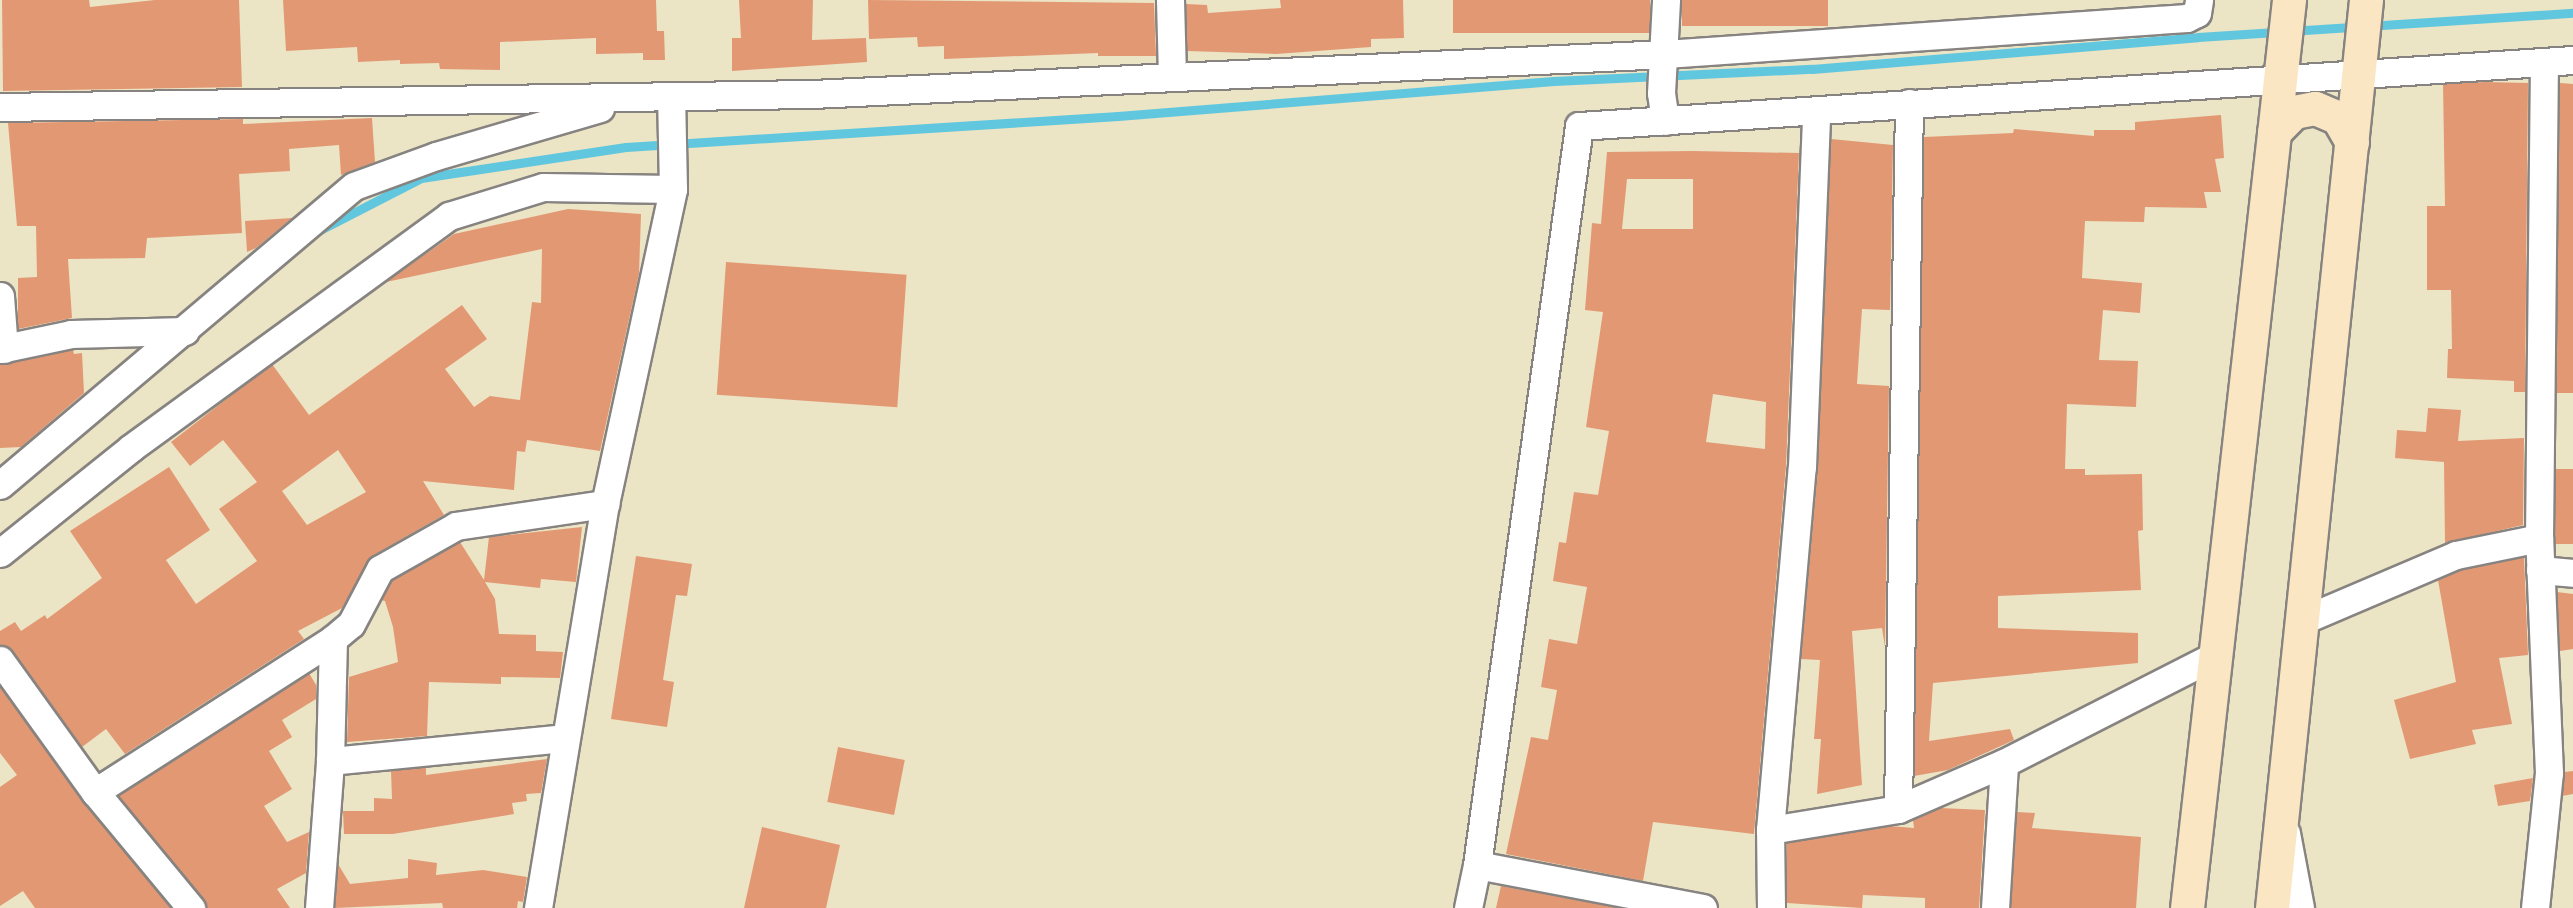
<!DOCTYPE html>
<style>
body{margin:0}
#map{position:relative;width:2573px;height:908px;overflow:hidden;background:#ebe4c5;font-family:"IM FELL Great Primer",serif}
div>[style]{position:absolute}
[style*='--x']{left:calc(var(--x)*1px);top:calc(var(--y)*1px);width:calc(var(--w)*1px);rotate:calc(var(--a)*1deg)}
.stream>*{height:9px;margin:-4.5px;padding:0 4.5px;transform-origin:4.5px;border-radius:4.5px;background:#61c7de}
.building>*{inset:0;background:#e39874;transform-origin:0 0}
.roads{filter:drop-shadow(2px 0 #868380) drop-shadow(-2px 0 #868380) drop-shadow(0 2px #868380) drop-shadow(0 -2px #868380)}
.street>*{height:27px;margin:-13.5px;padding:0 13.5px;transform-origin:13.5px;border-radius:13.5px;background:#fff}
.secondary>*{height:33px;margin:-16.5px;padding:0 16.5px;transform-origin:16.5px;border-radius:16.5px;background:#fbe6c4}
span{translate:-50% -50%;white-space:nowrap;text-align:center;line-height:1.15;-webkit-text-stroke:6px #fbf7ec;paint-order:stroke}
</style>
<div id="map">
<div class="stream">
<div style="--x:318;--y:231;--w:116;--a:-27.2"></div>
<div style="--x:421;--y:178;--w:207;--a:-8.6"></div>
<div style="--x:626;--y:147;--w:493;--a:-3.6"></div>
<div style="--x:1118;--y:116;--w:437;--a:-4.6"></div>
<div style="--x:1554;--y:81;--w:258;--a:-2.7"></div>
<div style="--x:1812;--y:69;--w:387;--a:-4.7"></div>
<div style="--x:2198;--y:37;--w:376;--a:-3.7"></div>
</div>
<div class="building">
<div style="clip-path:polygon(2px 0,89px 0,90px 7px,155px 0,239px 0,242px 87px,3px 91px)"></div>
<div style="clip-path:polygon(283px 0,656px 0,657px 31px,664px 31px,665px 60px,643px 60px,643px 53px,596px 54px,596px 38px,500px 42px,500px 70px,440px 69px,439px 63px,400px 64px,400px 60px,358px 62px,357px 47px,286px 51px)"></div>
<div style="clip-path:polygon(739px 0,813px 0,812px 40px,866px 38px,867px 62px,732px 71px,732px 38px,741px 38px)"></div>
<div style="clip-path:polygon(868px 0,1154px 3px,1156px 56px,1098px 56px,1098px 53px,944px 59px,944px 46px,918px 47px,917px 37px,869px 39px)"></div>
<div style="clip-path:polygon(1280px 0,1403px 0,1404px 38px,1371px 39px,1371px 47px,1276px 54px,1187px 51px,1186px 4px,1207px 5px,1208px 13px,1281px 8px)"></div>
<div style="left:1453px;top:0;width:197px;height:33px"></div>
<div style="left:1682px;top:0;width:146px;height:26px"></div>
<div style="clip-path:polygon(2485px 82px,2528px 83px,2525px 392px,2514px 392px,2514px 381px,2447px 378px,2448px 349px,2452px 349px,2451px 290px,2427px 290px,2427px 206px,2445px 206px,2443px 84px)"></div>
<div style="clip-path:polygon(2560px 83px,2573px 84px,2573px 393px,2556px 393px)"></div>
<div style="clip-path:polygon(2221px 115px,2224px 158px,2215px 159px,2221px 192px,2204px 192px,2207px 208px,2145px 207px,2144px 222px,2085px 221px,2082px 278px,2142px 283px,2140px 313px,2103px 310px,2099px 360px,2138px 361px,2136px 407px,2067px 404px,2065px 469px,2085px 469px,2085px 475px,2142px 474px,2143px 530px,2138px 531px,2141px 590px,1998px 596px,1998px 628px,2138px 633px,2138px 663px,1933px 683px,1929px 741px,2010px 729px,2014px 740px,1948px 770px,1914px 776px,1924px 137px,2013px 133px,2014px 129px,2094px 136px,2094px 130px,2135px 130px,2135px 122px)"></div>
<div style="clip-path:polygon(372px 118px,375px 162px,341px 175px,339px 145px,289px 149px,290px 171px,239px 174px,242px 233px,147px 238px,145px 258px,68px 259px,72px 318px,18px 329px,18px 278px,37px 277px,36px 226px,17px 226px,8px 123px,243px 119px,243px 124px)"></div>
<div style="clip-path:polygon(1831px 139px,1893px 145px,1890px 310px,1862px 309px,1857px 384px,1889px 386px,1885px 647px,1882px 628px,1852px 631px,1862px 785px,1817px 794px,1821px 739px,1814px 739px,1820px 660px,1801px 659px,1818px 468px)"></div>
<div style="clip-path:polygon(evenodd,1693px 151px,1799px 153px,1786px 466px,1754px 834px,1653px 822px,1643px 881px,1506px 854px,1531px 737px,1548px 740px,1557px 690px,1541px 687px,1549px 639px,1577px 644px,1587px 587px,1553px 581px,1559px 542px,1566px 543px,1574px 492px,1598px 495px,1609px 431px,1586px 427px,1603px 312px,1585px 310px,1592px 223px,1601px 224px,1607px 152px,1693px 151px,1627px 179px,1693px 179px,1693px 229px,1622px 229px,1627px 179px,1693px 151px,1713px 394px,1766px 402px,1765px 449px,1706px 442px,1713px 394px)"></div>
<div style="clip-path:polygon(evenodd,568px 209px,641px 214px,639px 274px,600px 451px,527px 440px,525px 452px,517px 451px,514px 490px,423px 481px,444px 515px,372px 556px,342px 608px,298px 631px,304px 639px,125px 754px,106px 729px,82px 747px,13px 651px,0 645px,0 631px,15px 622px,21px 631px,45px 615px,47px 619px,102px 578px,70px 531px,169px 467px,210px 530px,166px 560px,196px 604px,257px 561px,219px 509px,257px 482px,223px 440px,190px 466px,171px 442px,272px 364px,309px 415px,462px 305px,487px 339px,445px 369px,474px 407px,490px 396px,520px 400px,532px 302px,541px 303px,542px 249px,386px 282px,454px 234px,568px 209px,338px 450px,366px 492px,307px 525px,282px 491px,338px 450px)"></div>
<div style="clip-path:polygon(292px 218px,256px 248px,247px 252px,245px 221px)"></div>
<div style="left:726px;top:262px;width:181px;height:133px;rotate:4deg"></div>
<div style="clip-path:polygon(73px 350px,74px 354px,82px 353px,84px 393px,21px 447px,0 448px,0 364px)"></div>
<div style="clip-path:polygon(2428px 408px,2461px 410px,2458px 441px,2524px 438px,2523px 525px,2445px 543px,2444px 462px,2395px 458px,2397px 430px,2426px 432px)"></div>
<div style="left:2555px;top:469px;width:18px;height:75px"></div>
<div style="clip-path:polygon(582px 527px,576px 582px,541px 579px,540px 588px,485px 582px,495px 599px,499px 634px,536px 635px,536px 651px,563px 652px,560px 678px,501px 677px,501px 684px,429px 682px,427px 736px,347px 742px,349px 677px,398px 662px,393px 627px,385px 601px,381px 600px,392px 580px,460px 542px,484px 580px,489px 537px)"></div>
<div style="clip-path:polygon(636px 556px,692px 564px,687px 596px,676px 595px,663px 680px,674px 682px,667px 727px,611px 719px)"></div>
<div style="clip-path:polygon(2524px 557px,2528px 655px,2499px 658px,2512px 724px,2472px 730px,2476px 744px,2410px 759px,2394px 700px,2456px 682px,2438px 580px,2461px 570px)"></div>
<div style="clip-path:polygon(2557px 592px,2573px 594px,2573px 649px,2560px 651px)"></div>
<div style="clip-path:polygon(309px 673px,316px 685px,316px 699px,282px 720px,292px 737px,269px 751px,292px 789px,264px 806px,287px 842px,309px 832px,306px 873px,277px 889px,290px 908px,206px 908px,203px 898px,118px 796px)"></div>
<div style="clip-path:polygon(0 687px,83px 802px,171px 908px,35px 908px,23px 891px,0 906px,0 787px,17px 775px,0 753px)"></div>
<div style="left:838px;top:747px;width:68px;height:56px;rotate:11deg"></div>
<div style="clip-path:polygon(547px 759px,541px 793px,526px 794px,527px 801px,512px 803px,514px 814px,393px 834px,344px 834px,343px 811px,374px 811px,374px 798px,392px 799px,391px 771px,426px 767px,426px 775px)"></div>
<div style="clip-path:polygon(2573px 771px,2573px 794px,2562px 796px,2565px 772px)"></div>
<div style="clip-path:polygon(2533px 778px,2530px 801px,2498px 806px,2494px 785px)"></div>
<div style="clip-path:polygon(1940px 808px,1985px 810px,1979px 908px,1925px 908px,1925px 898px,1863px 895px,1862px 908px,1787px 903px,1787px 843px,1890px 826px,1914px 828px,1913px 820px)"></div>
<div style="clip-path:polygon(2017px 812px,2035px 813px,2032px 828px,2141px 837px,2136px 908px,2011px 908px)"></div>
<div style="clip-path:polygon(762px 827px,840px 845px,826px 908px,744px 908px)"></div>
<div style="clip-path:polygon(408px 859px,437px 863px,436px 875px,483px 870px,527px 877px,523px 902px,518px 901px,517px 908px,443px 908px,442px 903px,335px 908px,338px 864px,350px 884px,408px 878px)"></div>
<div style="clip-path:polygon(1501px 886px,1619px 908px,1496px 908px)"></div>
</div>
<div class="roads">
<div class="street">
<div style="--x:1170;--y:0;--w:77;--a:88.5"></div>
<div style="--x:0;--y:107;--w:812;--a:-0.92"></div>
<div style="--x:812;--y:94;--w:854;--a:-2.68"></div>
<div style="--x:1665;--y:54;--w:523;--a:-3.95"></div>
<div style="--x:2187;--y:18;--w:11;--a:-27"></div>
<div style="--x:2197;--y:13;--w:13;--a:-81"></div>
<div style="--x:1665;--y:121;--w:28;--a:-98"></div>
<div style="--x:1661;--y:93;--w:93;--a:-86.9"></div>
<div style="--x:0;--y:296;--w:53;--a:85.7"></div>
<div style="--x:0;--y:349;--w:73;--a:-11.9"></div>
<div style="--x:71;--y:334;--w:114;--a:-1.5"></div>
<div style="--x:0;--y:485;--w:463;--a:-40.2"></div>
<div style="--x:354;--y:186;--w:87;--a:-20.1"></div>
<div style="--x:436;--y:156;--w:171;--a:-16.3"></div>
<div style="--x:0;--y:553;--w:168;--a:-38.7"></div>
<div style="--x:131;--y:448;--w:394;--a:-36.1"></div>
<div style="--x:449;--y:216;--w:98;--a:-17.1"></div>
<div style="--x:543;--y:187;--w:130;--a:0.9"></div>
<div style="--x:2540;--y:570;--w:33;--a:5"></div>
<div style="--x:2301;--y:621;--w:168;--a:-23.1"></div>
<div style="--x:2456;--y:555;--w:85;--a:-11.6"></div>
<div style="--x:333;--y:639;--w:122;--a:91.4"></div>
<div style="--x:330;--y:761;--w:234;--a:-5.6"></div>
<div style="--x:0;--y:660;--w:163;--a:54.3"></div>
<div style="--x:95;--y:792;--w:151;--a:50.4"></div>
<div style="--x:95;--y:792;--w:283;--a:-32.7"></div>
<div style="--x:333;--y:639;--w:23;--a:-40"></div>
<div style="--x:351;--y:624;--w:62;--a:-62.2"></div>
<div style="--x:380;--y:569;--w:87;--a:-29.5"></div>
<div style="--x:456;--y:526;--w:151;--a:-8.4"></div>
<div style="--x:1898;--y:809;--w:706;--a:-89.11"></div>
<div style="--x:1770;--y:830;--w:130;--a:-9.3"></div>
<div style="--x:1898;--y:809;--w:116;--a:-23.5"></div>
<div style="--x:2004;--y:763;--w:238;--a:-27"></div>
<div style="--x:2286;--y:833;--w:76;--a:79.4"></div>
<div style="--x:1477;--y:865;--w:230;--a:10.8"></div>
<div style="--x:319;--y:908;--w:147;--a:-85.7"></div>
<div style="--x:538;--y:908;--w:410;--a:-80.6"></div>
<div style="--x:605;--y:504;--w:322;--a:-77.8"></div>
<div style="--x:673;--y:189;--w:92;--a:-91.2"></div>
<div style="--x:1468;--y:908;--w:44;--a:-78.2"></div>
<div style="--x:1477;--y:865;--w:746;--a:-82.14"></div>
<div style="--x:1579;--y:126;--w:996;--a:-3.8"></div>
<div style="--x:1771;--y:908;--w:78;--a:-90.7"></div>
<div style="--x:1770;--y:830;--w:364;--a:-85"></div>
<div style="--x:1802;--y:467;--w:354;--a:-87.7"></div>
<div style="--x:1995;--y:908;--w:145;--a:-86.4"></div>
<div style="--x:2535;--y:908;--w:136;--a:-84.1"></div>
<div style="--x:2549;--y:773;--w:235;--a:-92.4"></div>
<div style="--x:2539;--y:538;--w:476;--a:-89.4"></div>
</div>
<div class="secondary">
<div style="--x:2274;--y:132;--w:28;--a:-45"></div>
<div style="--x:2294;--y:112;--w:21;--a:-11"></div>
<div style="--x:2315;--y:108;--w:25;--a:23"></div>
<div style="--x:2338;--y:118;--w:28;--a:60"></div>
<div style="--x:2187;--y:908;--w:914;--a:-83.59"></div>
<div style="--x:2272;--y:908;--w:913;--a:-84.09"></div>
</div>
</div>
</div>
